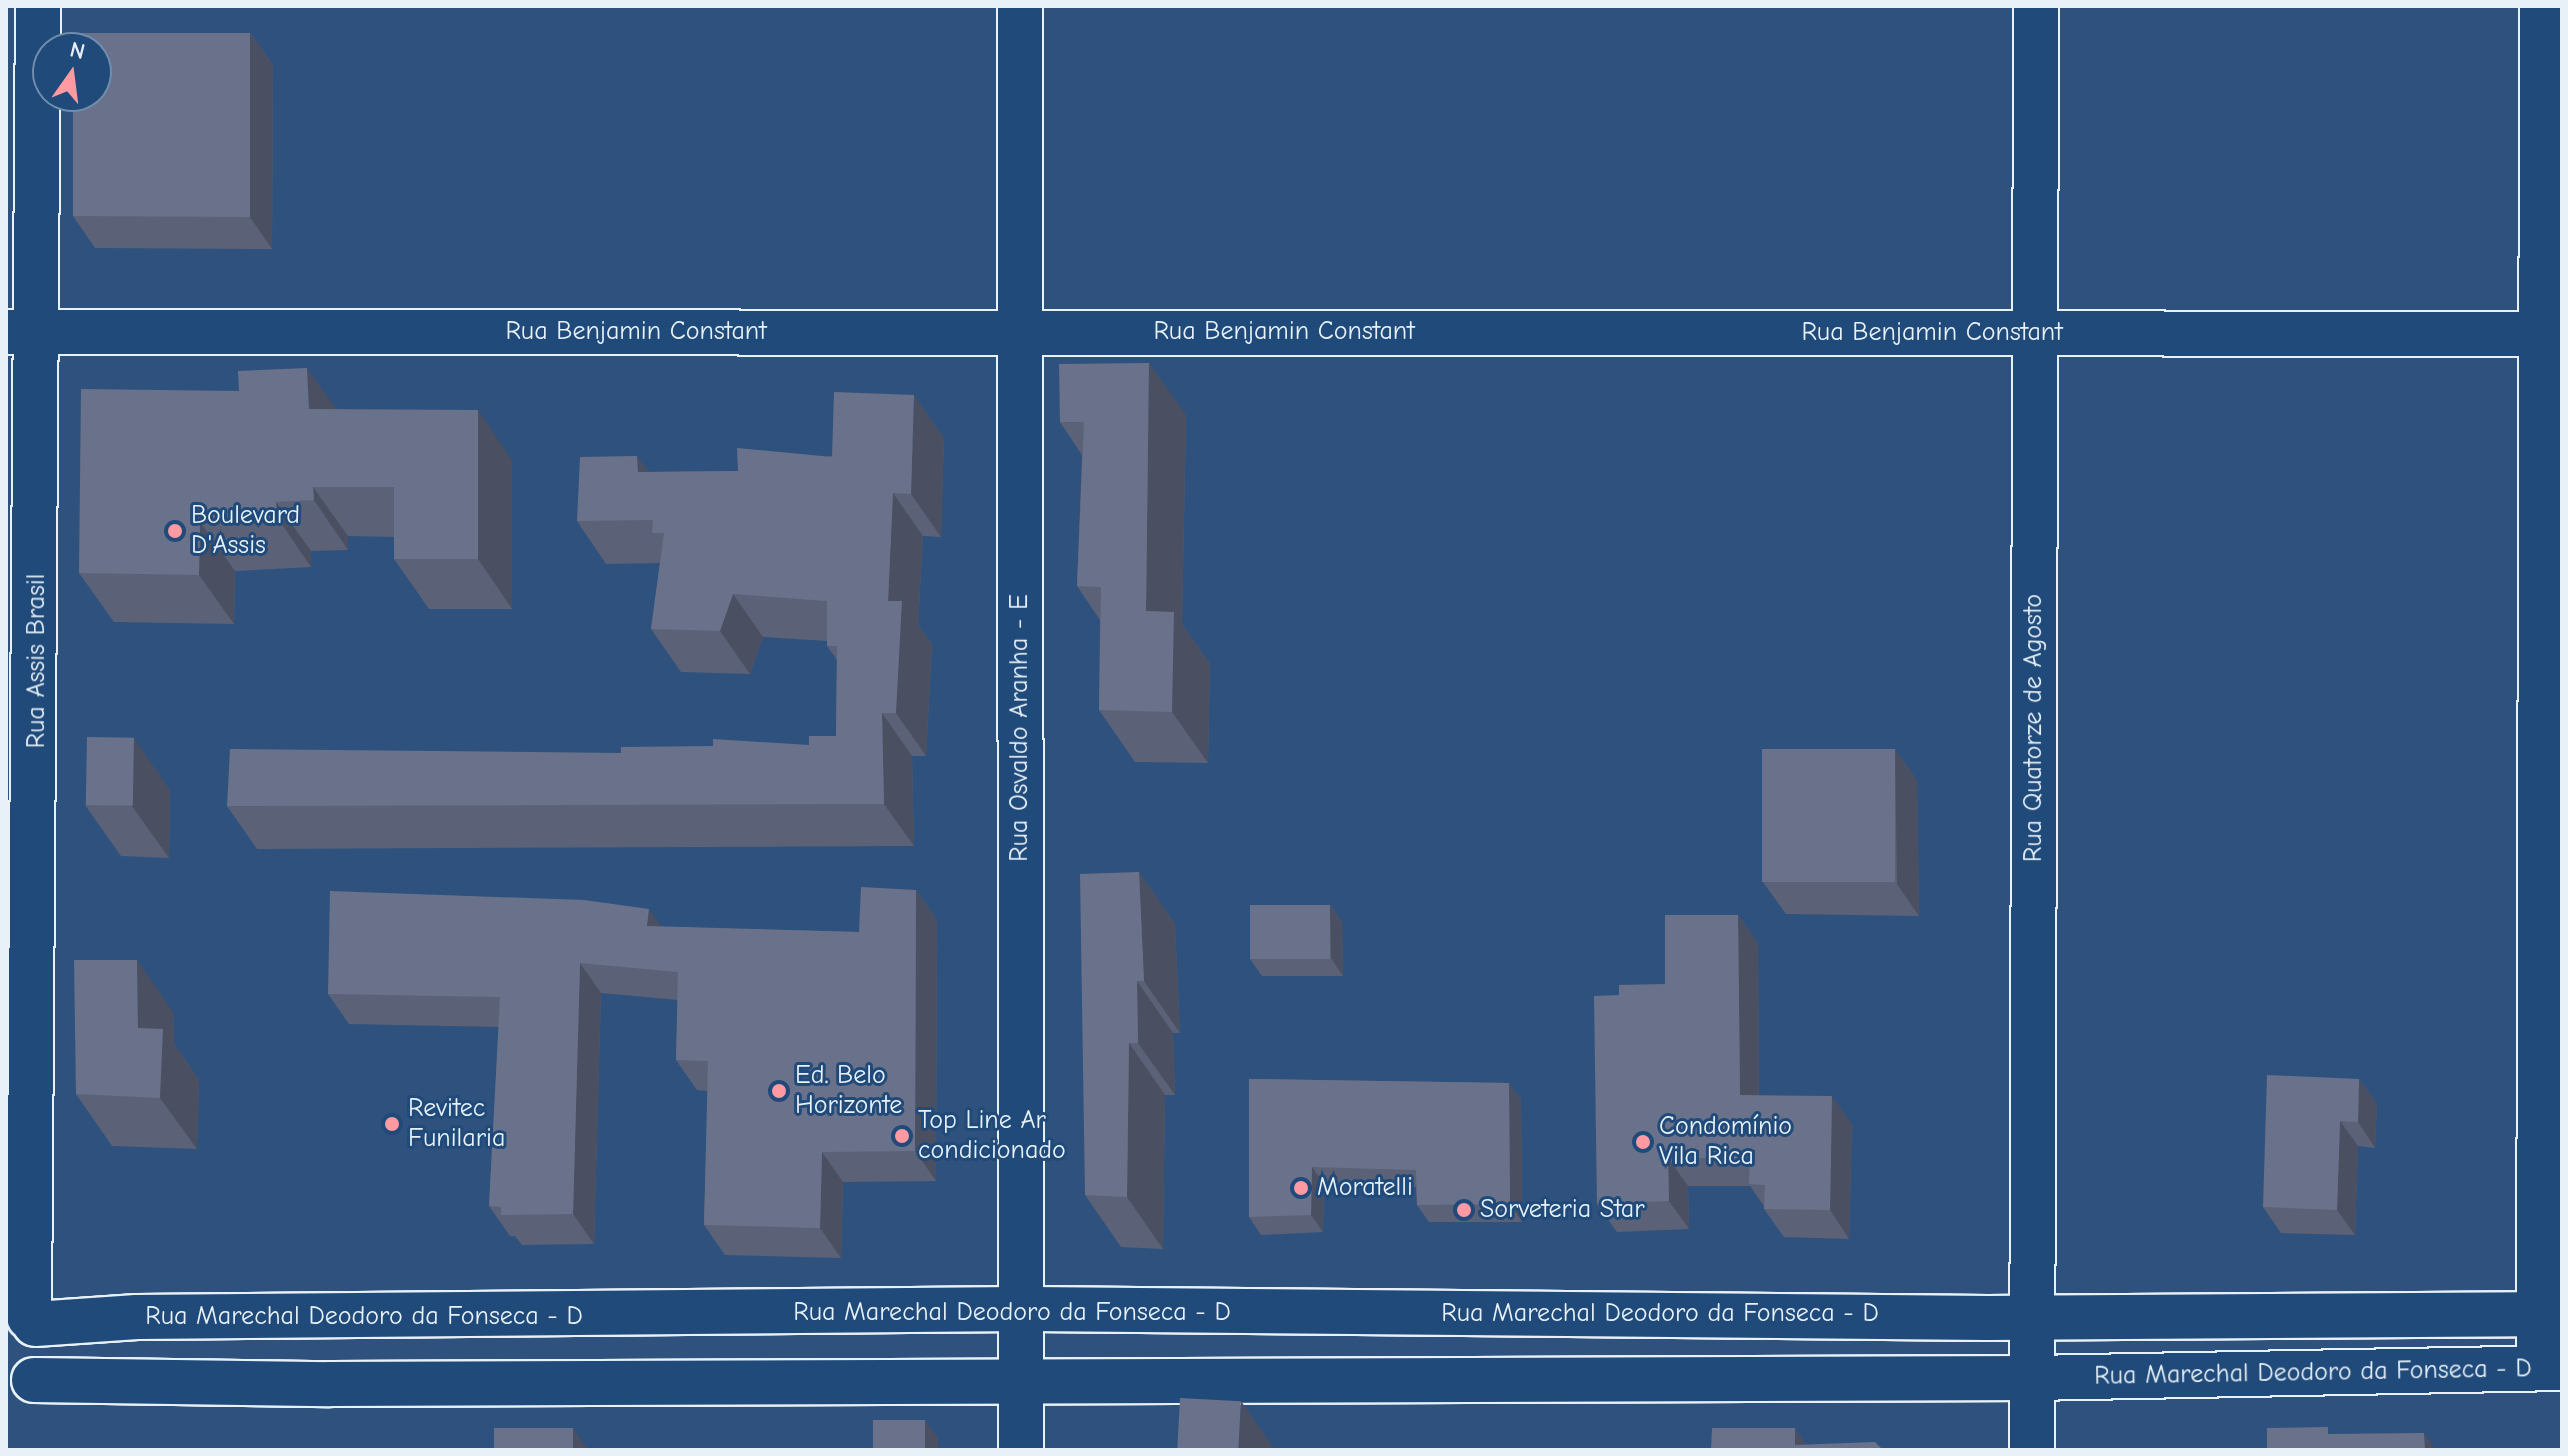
<!DOCTYPE html>
<meta charset="utf-8">
<style>
body{margin:0}
#map{position:relative;width:2568px;height:1456px;overflow:hidden;background:#2e527d;font-family:"Comic Neue",sans-serif}
div>[style]{position:absolute}
[style*='--x']{left:calc(var(--x)*1px);top:calc(var(--y)*1px);width:calc(var(--w)*1px);rotate:calc(var(--a)*1deg)}
.roads{filter:drop-shadow(2px 0 #e8f1f8) drop-shadow(-2px 0 #e8f1f8) drop-shadow(0 2px #e8f1f8) drop-shadow(0 -2px #e8f1f8)}
.minor>*{height:44px;margin:-22px;padding:0 22px;transform-origin:22px;border-radius:22px;background:#1f4a7a}
.tertiary>*{height:44px;margin:-22px;padding:0 22px;transform-origin:22px;border-radius:22px;background:#1f4a7a}
.wall>*{inset:0;background:#5b6278}
.shaded-wall>*{inset:0;background:#4a5061}
.building>*{inset:0;background:#6a728b;transform-origin:0 0}
.dots>*{width:22px;height:22px;translate:-50% -50%;box-sizing:border-box;border:4px solid #1f4a7a;border-radius:50%}
span{translate:-50% -50%;white-space:nowrap;text-align:center;line-height:1.15;-webkit-text-stroke:6px #1f4a7a;paint-order:stroke}
.street-label{font-size:26px;color:#e8f1f8}
.poi-label{font-size:26px;color:#e8f1f8}
.left{translate:0 -50%;text-align:left}
.frame{position:absolute;inset:0;border:8px solid #e8f1f8;pointer-events:none}
.north{position:absolute;left:32px;top:32px;width:80px;height:80px;box-sizing:border-box;background:#1f4a7a;border:2px solid #6f8dac;border-radius:50%;rotate:14deg;font-size:22px;font-weight:700;line-height:32px;text-align:center;color:#e8f1f8}
.north::after{content:'';display:block;margin:auto;width:28px;height:36px;background:#ff9aa2;clip-path:polygon(50% 0,100% 100%,50% 72%,0 100%)}
</style>
<div id="map">
<div class="roads">
<div class="minor">
<div style="--x:1020;--y:6;--w:1444;--a:89.96"></div>
<div style="--x:6;--y:332;--w:2556;--a:0.04"></div>
<div style="--x:2539;--y:1368;--w:1362;--a:-89.87"></div>
</div>
<div class="tertiary">
<div style="--x:29;--y:1317;--w:1311;--a:-89.61"></div>
<div style="--x:35;--y:1324;--w:102;--a:-3.9"></div>
<div style="--x:137;--y:1317;--w:883;--a:-0.52"></div>
<div style="--x:1020;--y:1309;--w:968;--a:0.53"></div>
<div style="--x:1988;--y:1318;--w:574;--a:-0.4"></div>
<div style="--x:34;--y:1380;--w:296;--a:0.8"></div>
<div style="--x:330;--y:1384;--w:1702;--a:-0.2"></div>
<div style="--x:2032;--y:1378;--w:530;--a:-1.08"></div>
<div style="--x:2032;--y:1450;--w:1444;--a:-89.84"></div>
</div>
</div>
<div class="wall">
<div style="clip-path:polygon(250px 33px,273px 65px,272px 249px,95px 248px,73px 216px)"></div>
<div style="clip-path:polygon(337px 409px,512px 460px,512px 609px,429px 609px,394px 559px,394px 537px,348px 536px,348px 550px,311px 551px,311px 567px,235px 571px,234px 624px,114px 622px,79px 573px)"></div>
<div style="clip-path:polygon(1186px 415px,1182px 624px,1210px 664px,1208px 763px,1135px 762px,1099px 710px,1100px 620px,1077px 586px,1082px 455px,1060px 422px)"></div>
<div style="clip-path:polygon(944px 438px,941px 537px,923px 536px,918px 625px,932px 644px,926px 756px,912px 756px,914px 846px,257px 849px,227px 806px,621px 753px,809px 745px,836px 736px,837px 660px,827px 646px,827px 641px,763px 637px,750px 674px,681px 672px,651px 629px,660px 563px,606px 564px,577px 521px,649px 472px,738px 471px)"></div>
<div style="clip-path:polygon(1895px 749px,1917px 781px,1919px 916px,1786px 914px,1763px 882px)"></div>
<div style="clip-path:polygon(170px 790px,169px 858px,121px 856px,85px 805px)"></div>
<div style="clip-path:polygon(1139px 872px,1175px 924px,1180px 1033px,1173px 1033px,1175px 1095px,1165px 1095px,1163px 1249px,1121px 1247px,1085px 1195px)"></div>
<div style="clip-path:polygon(916px 890px,937px 920px,936px 1181px,843px 1182px,841px 1258px,725px 1255px,704px 1225px,708px 1091px,697px 1090px,676px 1060px,678px 1000px,601px 993px,594px 1244px,522px 1245px,515px 1236px,510px 1236px,489px 1206px,499px 1027px,349px 1024px,328px 994px,661px 927px,859px 932px)"></div>
<div style="clip-path:polygon(1330px 905px,1342px 922px,1343px 976px,1262px 976px,1250px 959px)"></div>
<div style="clip-path:polygon(1738px 915px,1758px 943px,1759px 1095px,1852px 1124px,1849px 1239px,1784px 1237px,1764px 1209px,1764px 1206px,1750px 1186px,1688px 1186px,1689px 1229px,1617px 1232px,1597px 1204px,1619px 995px,1665px 984px)"></div>
<div style="clip-path:polygon(173px 1012px,174px 1044px,199px 1080px,197px 1149px,112px 1146px,76px 1094px)"></div>
<div style="clip-path:polygon(1249px 1079px,1509px 1083px,1521px 1100px,1522px 1222px,1429px 1222px,1417px 1205px,1416px 1187px,1324px 1185px,1323px 1232px,1261px 1235px,1249px 1217px)"></div>
<div style="clip-path:polygon(2359px 1079px,2377px 1104px,2375px 1148px,2358px 1146px,2355px 1235px,2281px 1233px,2263px 1207px)"></div>
</div>
<div class="shaded-wall">
<div style="clip-path:polygon(250px 33px,273px 65px,272px 249px,250px 217px)"></div>
<div style="clip-path:polygon(1149px 363px,1186px 415px,1182px 624px,1210px 664px,1208px 763px,1172px 712px,1146px 611px)"></div>
<div style="clip-path:polygon(307px 368px,342px 417px,309px 409px)"></div>
<div style="clip-path:polygon(914px 395px,944px 438px,941px 537px,911px 494px)"></div>
<div style="clip-path:polygon(478px 410px,512px 460px,512px 609px,478px 559px)"></div>
<div style="clip-path:polygon(637px 456px,667px 498px,638px 472px)"></div>
<div style="clip-path:polygon(313px 487px,348px 536px,348px 550px,314px 500px)"></div>
<div style="clip-path:polygon(893px 493px,923px 536px,918px 625px,932px 644px,926px 756px,896px 713px,888px 601px)"></div>
<div style="clip-path:polygon(276px 502px,311px 551px,311px 567px,277px 517px)"></div>
<div style="clip-path:polygon(200px 522px,235px 571px,234px 624px,199px 575px)"></div>
<div style="clip-path:polygon(733px 594px,763px 637px,750px 674px,720px 631px)"></div>
<div style="clip-path:polygon(882px 713px,912px 756px,914px 846px,884px 804px)"></div>
<div style="clip-path:polygon(134px 738px,170px 790px,169px 858px,132px 806px)"></div>
<div style="clip-path:polygon(1895px 749px,1917px 781px,1919px 916px,1897px 884px)"></div>
<div style="clip-path:polygon(1139px 872px,1175px 924px,1180px 1033px,1144px 981px)"></div>
<div style="clip-path:polygon(916px 890px,937px 920px,936px 1181px,915px 1151px)"></div>
<div style="clip-path:polygon(1330px 905px,1342px 922px,1343px 976px,1331px 958px)"></div>
<div style="clip-path:polygon(649px 909px,670px 939px,647px 926px)"></div>
<div style="clip-path:polygon(1738px 915px,1758px 943px,1759px 1123px,1740px 1095px)"></div>
<div style="clip-path:polygon(137px 960px,173px 1012px,174px 1044px,199px 1080px,197px 1149px,160px 1098px,138px 1028px)"></div>
<div style="clip-path:polygon(580px 963px,601px 993px,594px 1244px,573px 1214px)"></div>
<div style="clip-path:polygon(1137px 981px,1173px 1033px,1175px 1095px,1138px 1043px)"></div>
<div style="clip-path:polygon(1129px 1043px,1165px 1095px,1163px 1249px,1127px 1197px)"></div>
<div style="clip-path:polygon(2359px 1079px,2377px 1104px,2375px 1148px,2358px 1122px)"></div>
<div style="clip-path:polygon(1509px 1083px,1521px 1100px,1522px 1222px,1510px 1204px)"></div>
<div style="clip-path:polygon(1832px 1096px,1852px 1124px,1849px 1239px,1830px 1210px)"></div>
<div style="clip-path:polygon(2340px 1121px,2358px 1146px,2355px 1235px,2337px 1210px)"></div>
<div style="clip-path:polygon(822px 1152px,843px 1182px,841px 1258px,820px 1228px)"></div>
<div style="clip-path:polygon(1668px 1158px,1688px 1186px,1689px 1229px,1669px 1201px)"></div>
<div style="clip-path:polygon(1312px 1167px,1324px 1185px,1323px 1232px,1311px 1215px)"></div>
<div style="clip-path:polygon(1241px 1401px,1275px 1450px,1239px 1450px)"></div>
<div style="clip-path:polygon(925px 1420px,938px 1438px,938px 1450px,925px 1450px)"></div>
<div style="clip-path:polygon(573px 1428px,588px 1450px,573px 1450px)"></div>
<div style="clip-path:polygon(1795px 1428px,1810px 1450px,1795px 1445px)"></div>
<div style="clip-path:polygon(2424px 1433px,2436px 1450px,2425px 1450px)"></div>
</div>
<div class="building">
<div style="clip-path:polygon(73px 33px,250px 33px,250px 217px,73px 216px,73px 96px,96px 96px,96px 48px,73px 48px)"></div>
<div style="clip-path:polygon(1149px 363px,1146px 611px,1174px 612px,1172px 712px,1099px 710px,1101px 587px,1077px 586px,1084px 422px,1060px 422px,1059px 364px)"></div>
<div style="clip-path:polygon(307px 368px,309px 409px,478px 410px,478px 559px,394px 559px,394px 487px,313px 487px,314px 500px,276px 502px,277px 517px,200px 522px,199px 575px,79px 573px,81px 389px,239px 391px,238px 371px)"></div>
<div style="clip-path:polygon(834px 392px,914px 395px,911px 494px,893px 493px,888px 601px,902px 601px,896px 713px,882px 713px,884px 804px,227px 806px,230px 749px,621px 753px,621px 747px,713px 746px,713px 739px,809px 745px,809px 736px,836px 736px,837px 646px,827px 646px,827px 601px,733px 594px,720px 631px,651px 629px,664px 533px,652px 533px,653px 520px,577px 521px,580px 457px,637px 456px,638px 472px,738px 471px,737px 448px,832px 457px)"></div>
<div style="left:87px;top:737px;width:47px;height:68px;rotate:1deg"></div>
<div style="left:1762px;top:749px;width:133px;height:133px"></div>
<div style="clip-path:polygon(1139px 872px,1144px 981px,1137px 981px,1138px 1043px,1129px 1043px,1127px 1197px,1085px 1195px,1080px 874px)"></div>
<div style="clip-path:polygon(861px 887px,916px 890px,915px 1151px,822px 1152px,820px 1228px,704px 1225px,708px 1061px,676px 1060px,678px 972px,580px 963px,573px 1214px,501px 1215px,501px 1207px,489px 1206px,500px 997px,328px 994px,330px 891px,584px 900px,649px 909px,647px 926px,859px 932px)"></div>
<div style="left:1250px;top:905px;width:80px;height:54px"></div>
<div style="clip-path:polygon(1665px 915px,1738px 915px,1740px 1095px,1832px 1096px,1830px 1210px,1764px 1209px,1765px 1185px,1749px 1184px,1750px 1158px,1668px 1158px,1669px 1201px,1597px 1204px,1594px 996px,1619px 995px,1619px 985px,1665px 984px)"></div>
<div style="clip-path:polygon(74px 960px,137px 960px,138px 1028px,163px 1029px,160px 1098px,76px 1094px)"></div>
<div style="clip-path:polygon(2267px 1075px,2359px 1079px,2358px 1122px,2340px 1121px,2337px 1210px,2263px 1207px)"></div>
<div style="clip-path:polygon(1249px 1079px,1509px 1083px,1510px 1204px,1417px 1205px,1416px 1170px,1312px 1167px,1311px 1215px,1249px 1217px)"></div>
<div style="left:1180px;top:1398px;width:61px;height:52px;rotate:3deg"></div>
<div style="left:873px;top:1420px;width:52px;height:30px"></div>
<div style="clip-path:polygon(2328px 1427px,2328px 1434px,2424px 1433px,2425px 1450px,2267px 1450px,2267px 1428px)"></div>
<div style="left:494px;top:1428px;width:79px;height:22px"></div>
<div style="clip-path:polygon(1712px 1428px,1795px 1428px,1795px 1445px,1875px 1442px,1883px 1450px,1711px 1450px)"></div>
</div>
<div class="dots">
<div style="left:175px;top:531px;background:#ff9aa2"></div>
<div style="left:779px;top:1091px;background:#ff9aa2"></div>
<div style="left:392px;top:1124px;background:#ff9aa2"></div>
<div style="left:902px;top:1136px;background:#ff9aa2"></div>
<div style="left:1643px;top:1142px;background:#ff9aa2"></div>
<div style="left:1301px;top:1188px;background:#ff9aa2"></div>
<div style="left:1464px;top:1210px;background:#ff9aa2"></div>
</div>
<div class="street-label">
<span style="left:636px;top:332px">Rua Benjamin Constant</span>
<span style="left:1284px;top:332px">Rua Benjamin Constant</span>
<span style="left:1932px;top:333px">Rua Benjamin Constant</span>
<span style="left:37px;top:661px;rotate:-90deg">Rua Assis Brasil</span>
<span style="left:1020px;top:728px;rotate:-90deg">Rua Osvaldo Aranha - E</span>
<span style="left:2034px;top:728px;rotate:-90deg">Rua Quatorze de Agosto</span>
<span style="left:1012px;top:1313px">Rua Marechal Deodoro da Fonseca - D</span>
<span style="left:1660px;top:1314px">Rua Marechal Deodoro da Fonseca - D</span>
<span style="left:364px;top:1317px">Rua Marechal Deodoro da Fonseca - D</span>
<span style="left:2313px;top:1373px;rotate:-1deg">Rua Marechal Deodoro da Fonseca - D</span>
</div>
<div class="poi-label">
<span class="left" style="left:191px;top:531px">Boulevard<br>D'Assis</span>
<span class="left" style="left:795px;top:1091px">Ed. Belo<br>Horizonte</span>
<span class="left" style="left:408px;top:1124px">Revitec<br>Funilaria</span>
<span class="left" style="left:918px;top:1136px">Top Line Ar<br>condicionado</span>
<span class="left" style="left:1659px;top:1142px">Condomínio<br>Vila Rica</span>
<span class="left" style="left:1317px;top:1188px">Moratelli</span>
<span class="left" style="left:1480px;top:1210px">Sorveteria Star</span>
</div>
<div class="frame"></div>
<div class="north">N</div>
</div>
